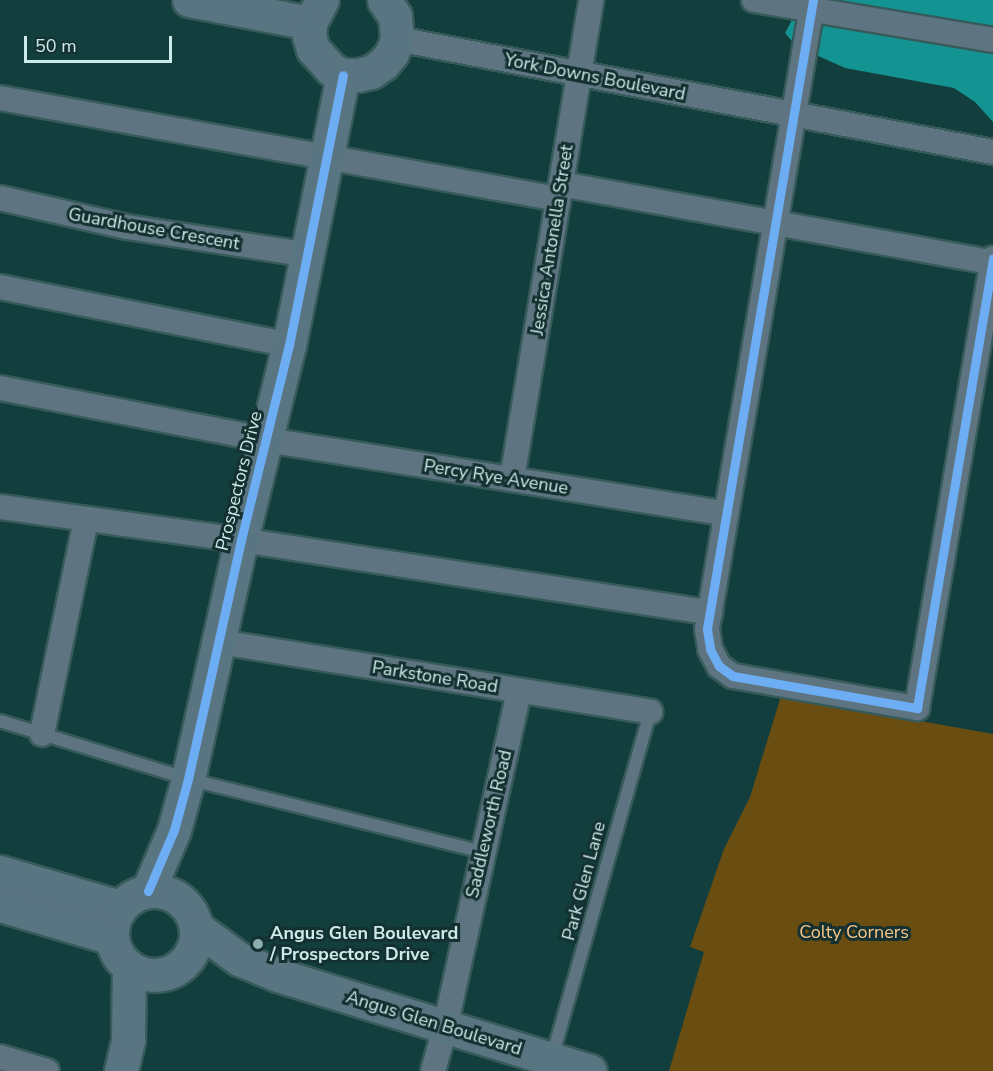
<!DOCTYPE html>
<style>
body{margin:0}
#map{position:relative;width:993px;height:1071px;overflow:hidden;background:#123e3e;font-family:"Nunito Sans",sans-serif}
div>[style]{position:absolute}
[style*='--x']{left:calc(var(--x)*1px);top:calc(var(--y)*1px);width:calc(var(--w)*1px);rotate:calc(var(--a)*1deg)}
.green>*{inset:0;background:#694d11}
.water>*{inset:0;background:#139392}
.roads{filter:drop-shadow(2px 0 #375a5a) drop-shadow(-2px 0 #375a5a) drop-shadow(0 2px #375a5a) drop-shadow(0 -2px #375a5a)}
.lane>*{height:12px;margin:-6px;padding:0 6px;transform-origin:6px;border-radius:6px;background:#5e7581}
.street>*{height:24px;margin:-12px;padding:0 12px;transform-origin:12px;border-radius:12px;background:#5e7581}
.secondary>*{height:33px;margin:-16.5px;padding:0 16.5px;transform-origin:16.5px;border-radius:16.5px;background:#5a7582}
.secondary>.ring{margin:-16.5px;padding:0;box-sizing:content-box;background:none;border:33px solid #5a7582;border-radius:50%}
.cycleway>*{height:9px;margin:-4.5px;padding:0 4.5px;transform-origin:4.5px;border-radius:4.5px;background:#6dadf4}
.dots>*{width:16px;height:16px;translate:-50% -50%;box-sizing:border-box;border:3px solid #153030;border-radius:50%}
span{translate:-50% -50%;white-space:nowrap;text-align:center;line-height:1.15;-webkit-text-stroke:6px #153030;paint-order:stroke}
.street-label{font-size:18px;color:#cbeae9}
.park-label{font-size:18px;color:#f7c88a}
.poi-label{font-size:18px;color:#cbeae9;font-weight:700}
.left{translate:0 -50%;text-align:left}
.scale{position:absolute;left:24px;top:36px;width:148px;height:27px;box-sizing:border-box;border:3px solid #cbeae9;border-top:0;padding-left:8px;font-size:18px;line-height:21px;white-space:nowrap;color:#cbeae9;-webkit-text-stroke:4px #153030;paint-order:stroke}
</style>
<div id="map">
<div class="green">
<div style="clip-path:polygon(781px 696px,993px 734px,993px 1071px,669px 1071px,704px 952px,690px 947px,724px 849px,750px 797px)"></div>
</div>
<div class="water">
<div style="clip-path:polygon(810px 0,993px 0,993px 122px,975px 102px,954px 88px,845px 68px,796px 46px,785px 33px,800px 5px)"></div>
</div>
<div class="roads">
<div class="lane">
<div style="--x:0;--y:721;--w:197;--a:17.1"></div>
<div style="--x:188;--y:779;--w:304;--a:13.9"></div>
<div style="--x:552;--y:1057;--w:359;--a:-74.1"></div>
</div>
<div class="street">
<div style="--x:754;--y:0;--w:242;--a:9.5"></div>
<div style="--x:813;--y:0;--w:638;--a:99.57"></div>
<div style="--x:707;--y:629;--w:20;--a:81"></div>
<div style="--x:710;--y:649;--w:19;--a:62"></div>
<div style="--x:719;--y:666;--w:17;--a:36"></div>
<div style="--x:733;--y:676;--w:187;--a:9.9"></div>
<div style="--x:917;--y:708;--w:456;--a:-80.4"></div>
<div style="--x:397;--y:39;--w:607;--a:10.74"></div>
<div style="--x:0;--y:98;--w:567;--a:10.26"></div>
<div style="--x:561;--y:184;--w:438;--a:10.3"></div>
<div style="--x:0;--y:198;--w:130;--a:12.9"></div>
<div style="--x:127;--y:227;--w:184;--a:8.7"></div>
<div style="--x:0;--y:287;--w:295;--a:11.3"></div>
<div style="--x:0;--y:388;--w:272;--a:11"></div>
<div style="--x:267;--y:440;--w:464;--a:9.1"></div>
<div style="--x:512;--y:479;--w:485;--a:-80.6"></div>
<div style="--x:0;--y:507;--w:243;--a:7.8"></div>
<div style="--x:241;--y:540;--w:475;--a:8.8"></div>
<div style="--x:220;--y:642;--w:436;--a:9.2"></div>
<div style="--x:42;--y:734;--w:218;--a:-78.4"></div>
<div style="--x:0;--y:1057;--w:49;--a:16.6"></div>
<div style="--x:433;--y:1071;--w:45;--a:-74.4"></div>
<div style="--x:445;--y:1028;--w:345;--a:-77.6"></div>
</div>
<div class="secondary">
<div style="--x:189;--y:0;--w:123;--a:10.8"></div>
<div style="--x:322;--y:0;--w:26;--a:118"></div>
<div style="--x:310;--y:23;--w:13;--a:94"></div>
<div style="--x:309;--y:36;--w:14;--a:73"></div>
<div style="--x:313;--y:49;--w:27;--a:48"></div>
<div style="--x:331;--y:69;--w:13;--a:27"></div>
<div style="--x:343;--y:75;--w:15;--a:0"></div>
<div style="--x:358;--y:75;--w:13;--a:-13"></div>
<div style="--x:371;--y:72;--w:14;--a:-34"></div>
<div style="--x:383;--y:64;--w:14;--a:-51"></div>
<div style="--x:392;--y:53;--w:15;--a:-70"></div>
<div style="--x:397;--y:39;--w:23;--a:-95"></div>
<div style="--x:395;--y:16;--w:19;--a:-125"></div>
<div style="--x:0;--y:872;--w:125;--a:16.3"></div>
<div class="ring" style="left:112px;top:891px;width:51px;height:51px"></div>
<div style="--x:148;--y:891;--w:66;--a:-66.9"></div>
<div style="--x:174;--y:830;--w:53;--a:-74.6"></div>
<div style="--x:188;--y:779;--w:245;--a:-77.5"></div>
<div style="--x:241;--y:540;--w:201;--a:-76.2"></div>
<div style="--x:289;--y:345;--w:275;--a:-78.7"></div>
<div style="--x:0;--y:905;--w:117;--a:16.4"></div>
<div style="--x:197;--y:928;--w:52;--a:36.4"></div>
<div style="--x:239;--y:959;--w:42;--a:22.3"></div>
<div style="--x:278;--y:975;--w:326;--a:17.1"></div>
<div style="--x:121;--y:1071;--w:32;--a:-77"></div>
<div style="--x:128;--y:1040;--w:72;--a:-89.2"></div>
</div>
</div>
<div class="cycleway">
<div style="--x:813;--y:0;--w:638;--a:99.57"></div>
<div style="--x:707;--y:629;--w:20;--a:81"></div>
<div style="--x:710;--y:649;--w:19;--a:62"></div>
<div style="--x:719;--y:666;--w:17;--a:36"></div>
<div style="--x:733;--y:676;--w:187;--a:9.9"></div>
<div style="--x:917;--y:708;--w:456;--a:-80.4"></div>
<div style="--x:148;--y:891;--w:66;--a:-66.9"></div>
<div style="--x:174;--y:830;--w:53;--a:-74.6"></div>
<div style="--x:188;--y:779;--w:245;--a:-77.5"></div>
<div style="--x:241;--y:540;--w:201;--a:-76.2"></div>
<div style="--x:289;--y:345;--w:275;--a:-78.7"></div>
</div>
<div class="dots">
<div style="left:258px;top:944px;background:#8aaead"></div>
</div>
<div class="street-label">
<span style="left:595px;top:77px;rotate:11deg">York Downs Boulevard</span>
<span style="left:154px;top:229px;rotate:10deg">Guardhouse Crescent</span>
<span style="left:552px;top:240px;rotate:-81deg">Jessica Antonella Street</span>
<span style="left:496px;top:477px;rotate:9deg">Percy Rye Avenue</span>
<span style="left:239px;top:481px;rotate:-76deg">Prospectors Drive</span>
<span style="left:435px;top:677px;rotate:9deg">Parkstone Road</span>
<span style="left:489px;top:824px;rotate:-77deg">Saddleworth Road</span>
<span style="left:584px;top:881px;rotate:-75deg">Park Glen Lane</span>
<span style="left:434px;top:1023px;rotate:17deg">Angus Glen Boulevard</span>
</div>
<div class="park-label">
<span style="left:854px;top:932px">Colty Corners</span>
</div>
<div class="poi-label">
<span class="left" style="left:270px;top:944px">Angus Glen Boulevard<br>/ Prospectors Drive</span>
</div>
<div class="scale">50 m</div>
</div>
